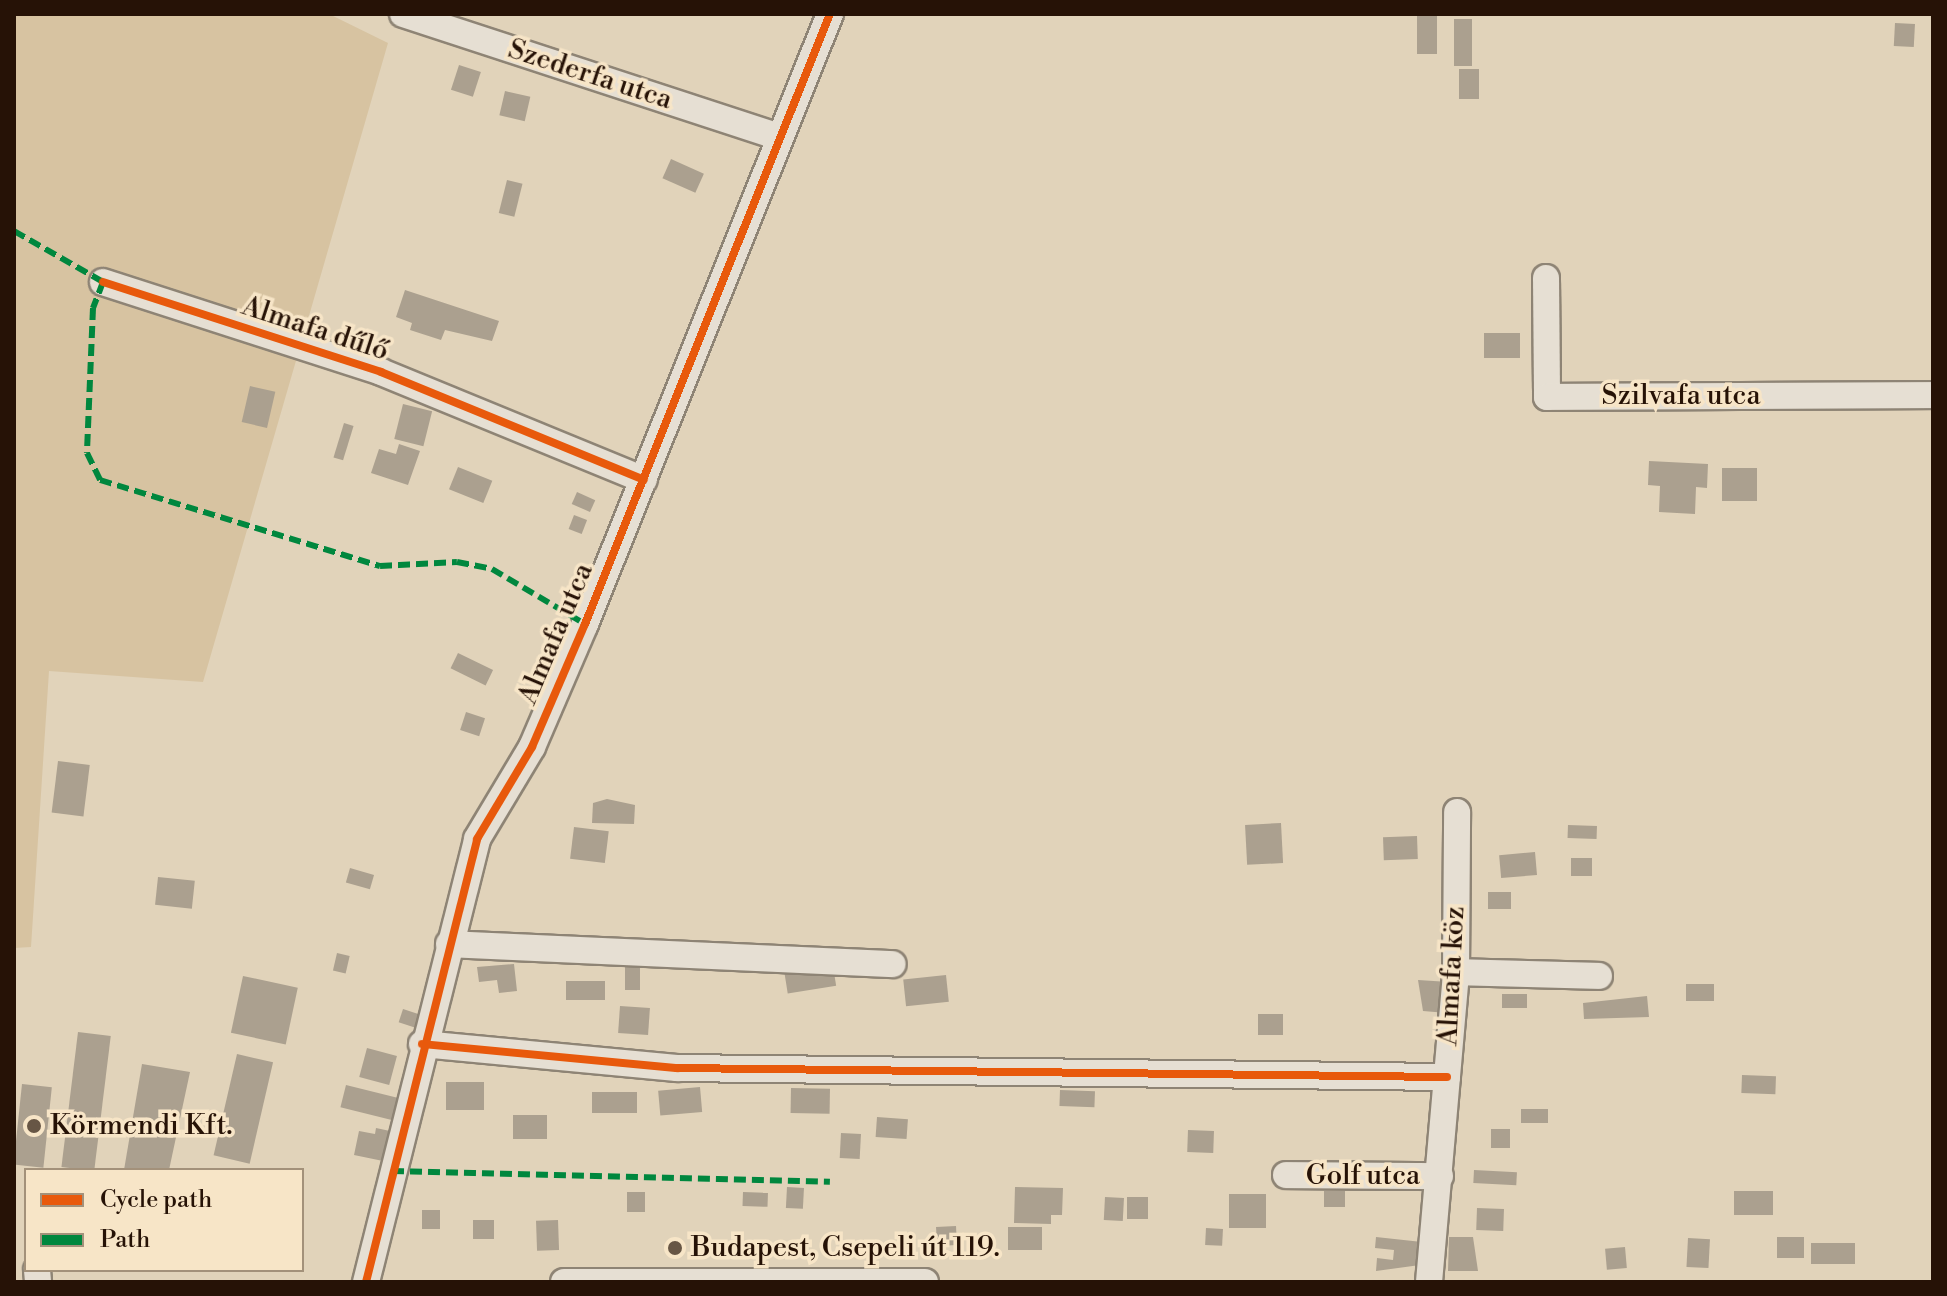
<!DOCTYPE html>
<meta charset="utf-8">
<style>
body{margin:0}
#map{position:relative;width:1947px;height:1296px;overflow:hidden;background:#e1d3ba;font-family:"Libre Bodoni",serif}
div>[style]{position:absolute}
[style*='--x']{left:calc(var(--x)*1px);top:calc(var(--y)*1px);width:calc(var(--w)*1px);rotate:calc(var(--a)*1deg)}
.green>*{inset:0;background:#d7c3a1}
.building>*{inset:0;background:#aba08f;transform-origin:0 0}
.roads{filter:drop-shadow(2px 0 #8e8475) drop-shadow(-2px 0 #8e8475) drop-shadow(0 2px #8e8475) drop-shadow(0 -2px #8e8475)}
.minor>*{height:26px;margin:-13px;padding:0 13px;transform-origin:13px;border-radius:13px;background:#e6dfd3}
.quiet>*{height:6px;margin-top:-3px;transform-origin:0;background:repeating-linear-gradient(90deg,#00873e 0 12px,transparent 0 18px)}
.cycleway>*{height:8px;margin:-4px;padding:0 4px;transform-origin:4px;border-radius:4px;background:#e8590c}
.dots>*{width:22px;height:22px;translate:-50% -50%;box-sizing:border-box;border:4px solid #f7e5c7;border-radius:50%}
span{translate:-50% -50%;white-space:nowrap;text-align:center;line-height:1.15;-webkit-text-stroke:7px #f7e5c7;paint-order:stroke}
.street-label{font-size:28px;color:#261206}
.poi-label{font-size:28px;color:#261206}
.left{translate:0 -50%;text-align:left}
.frame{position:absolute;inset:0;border:16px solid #261206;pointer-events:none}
.legend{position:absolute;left:24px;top:1168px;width:280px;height:104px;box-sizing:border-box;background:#f7e5c7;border:2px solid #a3917a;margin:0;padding:10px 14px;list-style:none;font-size:24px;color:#261206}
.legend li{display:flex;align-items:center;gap:16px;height:40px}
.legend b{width:40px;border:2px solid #a3917a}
</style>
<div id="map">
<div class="green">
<div style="clip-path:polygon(14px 14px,329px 14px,388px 43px,203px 682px,49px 671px,31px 947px,14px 948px)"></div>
</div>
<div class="building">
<div style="left:1417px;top:14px;width:20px;height:40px"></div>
<div style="left:1454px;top:19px;width:18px;height:47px"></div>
<div style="left:1895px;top:23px;width:20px;height:23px;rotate:3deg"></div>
<div style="left:459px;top:65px;width:23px;height:26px;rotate:18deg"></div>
<div style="left:1459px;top:69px;width:20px;height:30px"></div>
<div style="left:505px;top:91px;width:26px;height:25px;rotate:13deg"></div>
<div style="left:671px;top:159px;width:36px;height:21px;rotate:24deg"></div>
<div style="left:507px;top:180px;width:16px;height:34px;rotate:14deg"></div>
<div style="clip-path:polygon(405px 290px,499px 321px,492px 341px,445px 330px,441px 340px,410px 330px,412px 323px,396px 317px)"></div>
<div style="left:1484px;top:333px;width:36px;height:25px"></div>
<div style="left:250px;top:386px;width:26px;height:37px;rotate:13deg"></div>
<div style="left:403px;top:404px;width:30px;height:36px;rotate:14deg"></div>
<div style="left:344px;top:423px;width:10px;height:36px;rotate:17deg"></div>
<div style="clip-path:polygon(399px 444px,420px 451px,408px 485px,371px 473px,379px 449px,396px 454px)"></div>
<div style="clip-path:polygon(1649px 461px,1708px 464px,1707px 488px,1696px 487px,1695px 514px,1659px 512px,1660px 486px,1648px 485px)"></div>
<div style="left:458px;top:467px;width:37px;height:24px;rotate:22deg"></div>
<div style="left:1722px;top:468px;width:35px;height:33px"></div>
<div style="left:577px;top:492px;width:20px;height:13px;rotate:24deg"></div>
<div style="left:574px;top:515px;width:14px;height:15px;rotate:21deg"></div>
<div style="left:458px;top:653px;width:39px;height:17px;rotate:26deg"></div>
<div style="left:466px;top:712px;width:20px;height:19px;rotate:18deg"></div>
<div style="left:58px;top:761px;width:32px;height:52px;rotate:7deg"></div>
<div style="clip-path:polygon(607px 799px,635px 805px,634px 824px,592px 823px,593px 803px)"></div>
<div style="left:1281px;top:823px;width:40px;height:36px;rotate:87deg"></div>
<div style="left:1568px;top:825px;width:29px;height:13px;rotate:2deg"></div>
<div style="left:574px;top:827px;width:35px;height:32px;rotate:7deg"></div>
<div style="left:1417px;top:836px;width:23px;height:34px;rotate:88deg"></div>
<div style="left:1535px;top:852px;width:23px;height:36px;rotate:85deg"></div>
<div style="left:1571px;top:858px;width:21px;height:18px"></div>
<div style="left:350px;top:868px;width:25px;height:15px;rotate:16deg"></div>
<div style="left:158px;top:877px;width:37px;height:28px;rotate:6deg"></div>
<div style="left:1488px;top:892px;width:23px;height:17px"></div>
<div style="left:337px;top:953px;width:13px;height:18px;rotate:13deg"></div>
<div style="clip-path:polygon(514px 964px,517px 991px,499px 993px,497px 980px,479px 982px,477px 967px)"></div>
<div style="left:833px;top:966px;width:20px;height:49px;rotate:81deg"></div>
<div style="left:625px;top:967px;width:15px;height:23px"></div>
<div style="left:946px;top:975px;width:27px;height:43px;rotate:84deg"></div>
<div style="left:243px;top:976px;width:56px;height:58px;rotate:12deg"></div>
<div style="clip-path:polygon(1418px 980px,1449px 982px,1447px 1013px,1423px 1011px)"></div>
<div style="left:605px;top:981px;width:19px;height:39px;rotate:90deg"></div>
<div style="left:1686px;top:984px;width:28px;height:17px"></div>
<div style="left:1502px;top:994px;width:25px;height:14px"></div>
<div style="clip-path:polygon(1647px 996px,1649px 1017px,1584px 1019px,1583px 1003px)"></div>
<div style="left:620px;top:1006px;width:30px;height:27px;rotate:4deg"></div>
<div style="left:403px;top:1009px;width:20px;height:14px;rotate:18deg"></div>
<div style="left:1258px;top:1014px;width:25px;height:21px"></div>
<div style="left:78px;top:1032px;width:33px;height:136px;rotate:7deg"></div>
<div style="left:367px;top:1048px;width:31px;height:30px;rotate:15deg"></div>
<div style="left:237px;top:1054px;width:37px;height:104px;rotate:13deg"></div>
<div style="clip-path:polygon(142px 1064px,190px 1072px,169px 1170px,124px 1170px)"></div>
<div style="left:1742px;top:1075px;width:34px;height:18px;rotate:2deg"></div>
<div style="left:484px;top:1082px;width:28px;height:38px;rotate:90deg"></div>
<div style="left:22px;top:1084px;width:30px;height:81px;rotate:6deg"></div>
<div style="left:346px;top:1085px;width:56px;height:23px;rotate:14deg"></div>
<div style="left:700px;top:1087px;width:25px;height:42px;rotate:85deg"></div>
<div style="left:791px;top:1088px;width:39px;height:25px;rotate:1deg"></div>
<div style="left:1060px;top:1090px;width:35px;height:16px;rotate:2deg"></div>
<div style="left:592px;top:1092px;width:45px;height:21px"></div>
<div style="left:1521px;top:1109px;width:27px;height:14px"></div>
<div style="left:513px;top:1115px;width:34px;height:24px"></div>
<div style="left:877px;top:1117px;width:31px;height:20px;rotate:4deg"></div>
<div style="clip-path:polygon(376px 1128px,390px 1131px,383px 1161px,354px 1155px,359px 1131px,375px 1134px)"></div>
<div style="left:1491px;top:1129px;width:19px;height:19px"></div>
<div style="left:1188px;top:1130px;width:26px;height:22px;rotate:2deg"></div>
<div style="left:841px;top:1133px;width:20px;height:25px;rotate:3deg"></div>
<div style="left:1474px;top:1170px;width:43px;height:13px;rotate:3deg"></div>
<div style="left:787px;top:1187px;width:17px;height:21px;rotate:3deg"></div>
<div style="clip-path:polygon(1015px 1187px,1063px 1188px,1062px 1215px,1051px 1215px,1051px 1224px,1014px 1223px)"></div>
<div style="left:1324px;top:1191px;width:21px;height:16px"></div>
<div style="left:1734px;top:1191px;width:39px;height:24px"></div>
<div style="left:627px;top:1192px;width:18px;height:20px"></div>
<div style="left:743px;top:1192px;width:25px;height:14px;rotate:2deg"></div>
<div style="left:1229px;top:1194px;width:37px;height:34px"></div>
<div style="left:1105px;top:1197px;width:19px;height:23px;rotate:3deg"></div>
<div style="left:1127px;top:1197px;width:21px;height:22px"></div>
<div style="left:1477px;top:1208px;width:27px;height:22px;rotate:2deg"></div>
<div style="left:422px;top:1210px;width:18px;height:19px"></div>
<div style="left:473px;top:1220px;width:21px;height:19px"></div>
<div style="left:558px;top:1220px;width:30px;height:22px;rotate:88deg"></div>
<div style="left:956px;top:1226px;width:19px;height:20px;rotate:87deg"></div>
<div style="left:1008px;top:1227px;width:34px;height:23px"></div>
<div style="left:1206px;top:1228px;width:17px;height:17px;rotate:3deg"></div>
<div style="clip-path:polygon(1376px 1237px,1422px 1242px,1420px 1265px,1376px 1271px,1377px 1258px,1393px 1260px,1394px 1250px,1375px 1248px)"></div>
<div style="clip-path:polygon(1449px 1237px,1473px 1237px,1478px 1271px,1448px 1271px)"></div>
<div style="left:1804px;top:1237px;width:21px;height:27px;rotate:90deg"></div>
<div style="left:1688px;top:1238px;width:22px;height:29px;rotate:3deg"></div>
<div style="left:1811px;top:1243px;width:44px;height:21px"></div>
<div style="left:1625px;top:1247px;width:21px;height:20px;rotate:85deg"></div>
</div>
<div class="roads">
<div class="minor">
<div style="--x:403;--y:14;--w:393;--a:18.1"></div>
<div style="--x:1546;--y:278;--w:119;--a:89.5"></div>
<div style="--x:1547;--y:397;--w:386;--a:-0.3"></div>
<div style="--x:103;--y:282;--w:292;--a:17.9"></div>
<div style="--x:381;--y:372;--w:284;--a:22.3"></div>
<div style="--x:449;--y:944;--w:444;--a:2.6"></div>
<div style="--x:1456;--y:972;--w:143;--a:1.6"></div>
<div style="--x:422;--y:1044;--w:256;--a:5.4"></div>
<div style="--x:677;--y:1068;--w:770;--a:0.67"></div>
<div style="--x:1286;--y:1175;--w:154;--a:0.4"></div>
<div style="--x:37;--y:1270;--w:12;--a:85"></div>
<div style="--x:366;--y:1282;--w:457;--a:-75.9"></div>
<div style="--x:477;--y:839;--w:107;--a:-59.1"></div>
<div style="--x:532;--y:747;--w:134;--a:-66.7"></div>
<div style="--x:585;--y:624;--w:657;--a:-68.12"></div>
<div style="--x:564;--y:1282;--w:361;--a:0"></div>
<div style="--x:1429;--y:1282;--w:311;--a:-85"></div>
<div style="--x:1456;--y:972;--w:160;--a:-89.6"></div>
</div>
</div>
<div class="quiet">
<div style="--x:14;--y:231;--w:103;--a:29.8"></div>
<div style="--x:103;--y:282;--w:28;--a:111"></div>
<div style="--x:93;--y:308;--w:145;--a:92.4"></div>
<div style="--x:87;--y:453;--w:30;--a:64"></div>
<div style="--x:100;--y:480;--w:293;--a:17.1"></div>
<div style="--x:380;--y:566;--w:77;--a:-3"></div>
<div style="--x:457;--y:562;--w:36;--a:11"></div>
<div style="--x:492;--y:569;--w:108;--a:30.6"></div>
<div style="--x:392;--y:1171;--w:438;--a:1.4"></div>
</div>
<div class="cycleway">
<div style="--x:103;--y:282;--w:292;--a:17.9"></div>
<div style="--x:381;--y:372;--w:284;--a:22.3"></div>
<div style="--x:422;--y:1044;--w:256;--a:5.4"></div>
<div style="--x:677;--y:1068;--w:770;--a:0.67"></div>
<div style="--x:366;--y:1282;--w:457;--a:-75.9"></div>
<div style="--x:477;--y:839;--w:107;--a:-59.1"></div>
<div style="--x:532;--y:747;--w:134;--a:-66.7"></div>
<div style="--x:585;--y:624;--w:657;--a:-68.12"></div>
</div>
<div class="dots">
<div style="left:34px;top:1126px;background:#675645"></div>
<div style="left:675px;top:1248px;background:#675645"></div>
</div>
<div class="street-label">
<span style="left:590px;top:75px;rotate:18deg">Szederfa utca</span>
<span style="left:315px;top:329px;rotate:18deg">Almafa dűlő</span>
<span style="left:1681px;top:396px">Szilvafa utca</span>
<span style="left:556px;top:634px;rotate:-67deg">Almafa utca</span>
<span style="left:1452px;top:976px;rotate:-87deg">Almafa köz</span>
<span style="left:1363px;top:1176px">Golf utca</span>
</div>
<div class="poi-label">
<span class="left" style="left:50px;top:1126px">Körmendi Kft.</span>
<span class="left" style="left:691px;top:1248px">Budapest, Csepeli út 119.</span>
</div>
<div class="frame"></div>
<ul class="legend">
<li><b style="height:10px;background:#e8590c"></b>Cycle path</li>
<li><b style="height:10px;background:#00873e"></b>Path</li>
</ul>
</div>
